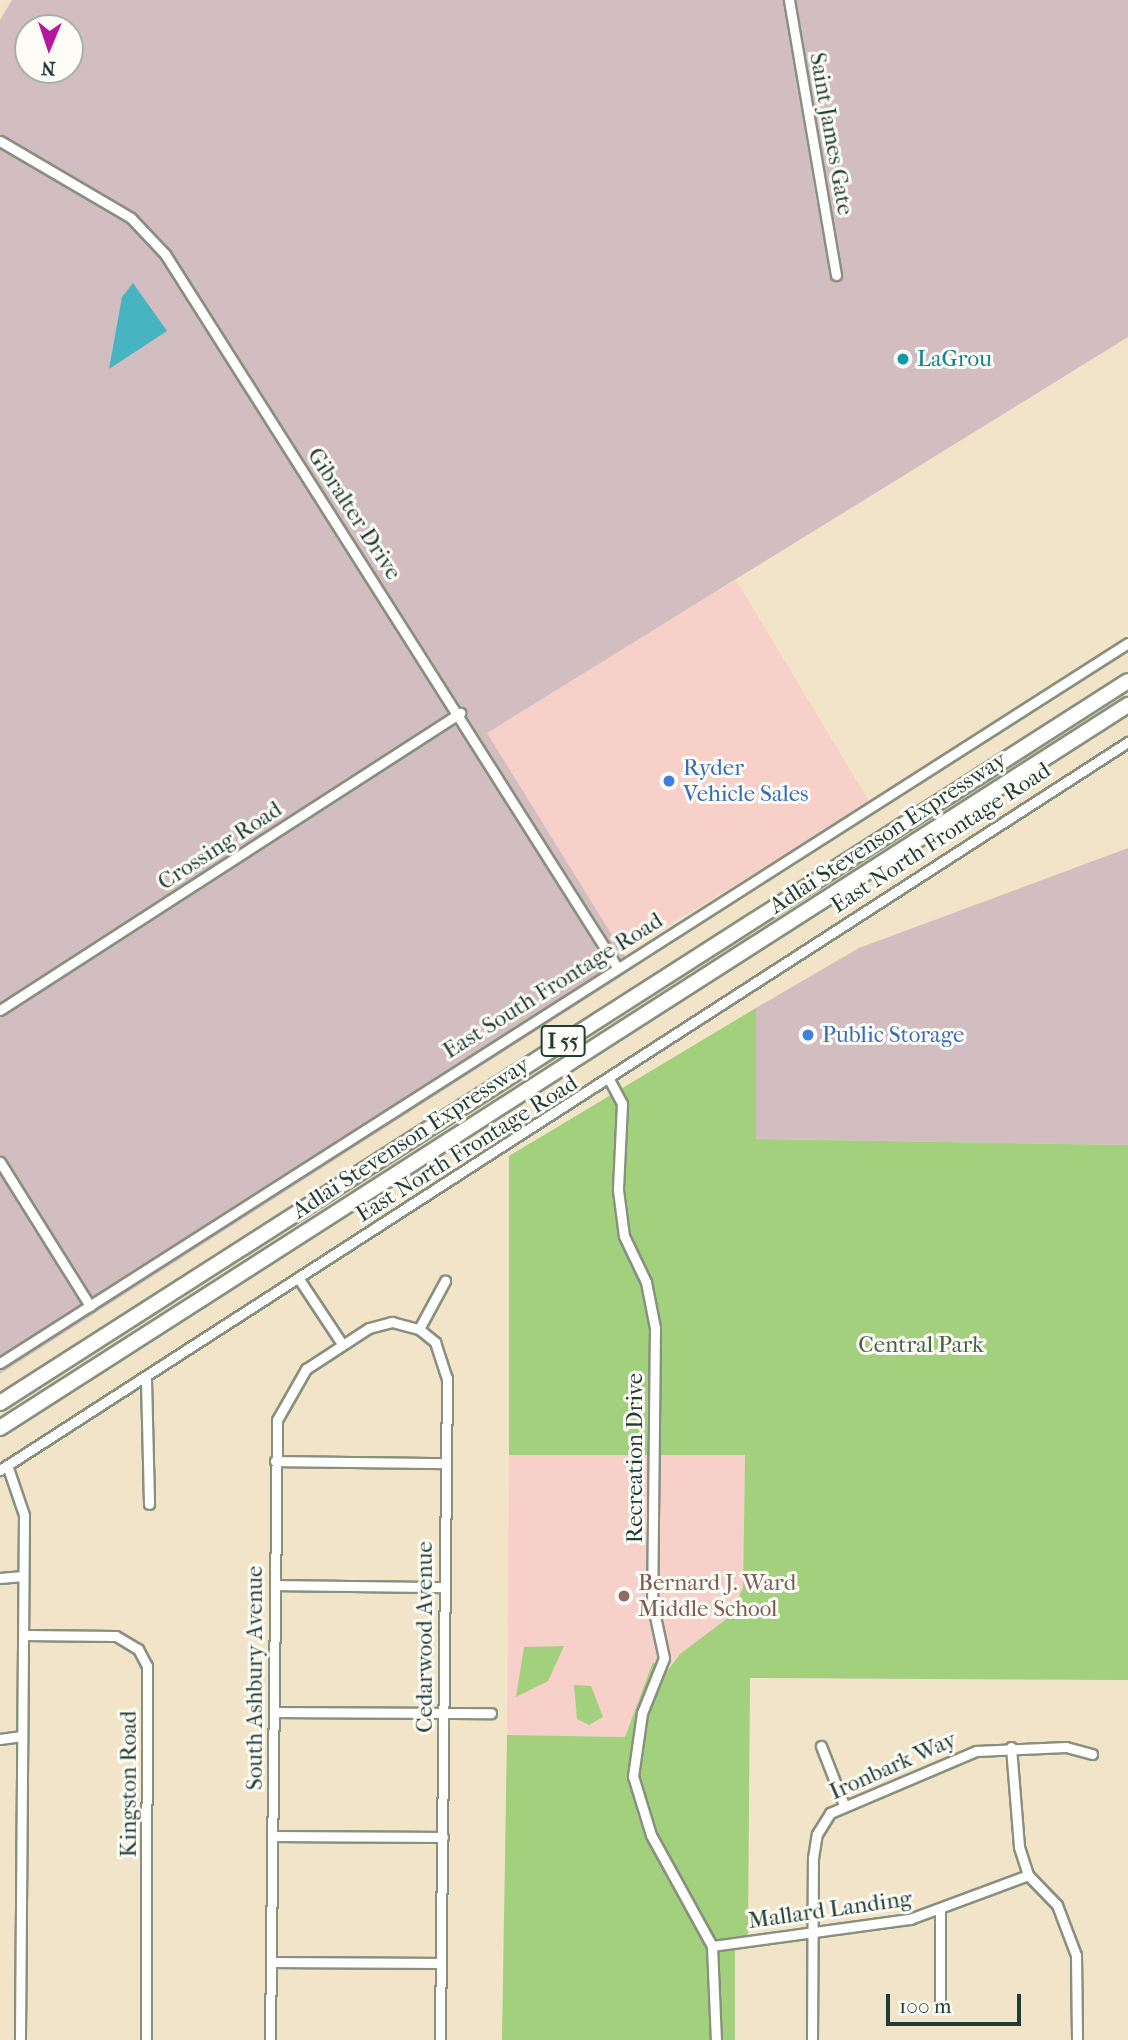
<!DOCTYPE html>
<style>
body{margin:0}
#map{position:relative;width:1128px;height:2040px;overflow:hidden;background:#f2e4c8;font-family:"IM FELL French Canon",serif}
div>[style]{position:absolute}
[style*='--x']{left:calc(var(--x)*1px);top:calc(var(--y)*1px);width:calc(var(--w)*1px);rotate:calc(var(--a)*1deg)}
.built>*{inset:0;background:#f7d0c9;transform-origin:0 0}
.industrial>*{inset:0;background:#d2bec1}
.green>*{inset:0;background:#a2d07d}
.water>*{inset:0;background:#47b5c1}
.roads{filter:drop-shadow(2px 0 #88907e) drop-shadow(-2px 0 #88907e) drop-shadow(0 2px #88907e) drop-shadow(0 -2px #88907e)}
.minor>*{height:9px;margin:-4.5px;padding:0 4.5px;transform-origin:4.5px;border-radius:4.5px;background:#fff}
.highway>*{height:14px;margin:-7px;padding:0 7px;transform-origin:7px;border-radius:7px;background:#fff}
.dots>*{width:19px;height:19px;translate:-50% -50%;box-sizing:border-box;border:4px solid #fdfcf7;border-radius:50%}
span{translate:-50% -50%;white-space:nowrap;text-align:center;line-height:1.15;-webkit-text-stroke:6px #fdfcf7;paint-order:stroke}
.shield-label span{padding:2px 5px;background:#fdfcf7;border:2px solid;border-radius:5px;-webkit-text-stroke-width:0}
.shield-label{font-size:21px;color:#1f3d34;font-weight:700}
.street-label{font-size:23px;color:#1f3d34}
.culture-label{font-size:23px;color:#0d838f}
.left{translate:0 -50%;text-align:left}
.shop-label{font-size:23px;color:#366cbe}
.park-label{font-size:23px;color:#406246}
.education-label{font-size:23px;color:#785e54}
.north{position:absolute;left:14px;top:14px;width:70px;height:70px;box-sizing:border-box;background:#fdfcf7;border:2px solid #a4b0a9;border-radius:50%;rotate:182deg;font-size:19px;font-weight:700;line-height:28px;text-align:center;color:#1f3d34}
.north::after{content:'';display:block;margin:auto;width:24px;height:32px;background:#b5179e;clip-path:polygon(50% 0,100% 100%,50% 72%,0 100%)}
.scale{position:absolute;left:886px;top:1994px;width:135px;height:32px;box-sizing:border-box;border:4px solid #1f3d34;border-top:0;padding-left:9px;font-size:21px;line-height:24px;white-space:nowrap;color:#1f3d34;-webkit-text-stroke:5px #fdfcf7;paint-order:stroke}
</style>
<div id="map">
<div class="built">
<div style="left:736px;top:580px;width:261px;height:294px;rotate:59deg"></div>
<div style="clip-path:polygon(745px 1454px,743px 1588px,729px 1617px,680px 1654px,666px 1673px,653px 1662px,626px 1737px,507px 1735px,509px 1455px)"></div>
</div>
<div class="industrial">
<div style="clip-path:polygon(evenodd,12px 0,784px 0,817px 204px,828px 201px,795px 0,1128px 0,1128px 337px,487px 733px,633px 969px,0 1374px,0 20px,12px 0,28px 28px,70px 28px,70px 70px,28px 70px,28px 28px)"></div>
<div style="clip-path:polygon(1128px 848px,1128px 1145px,756px 1139px,756px 1008px,859px 948px)"></div>
</div>
<div class="green">
<div style="clip-path:polygon(756px 1008px,756px 1139px,1128px 1145px,1128px 1680px,750px 1678px,748px 1936px,735px 1938px,735px 2040px,502px 2040px,507px 1735px,625px 1737px,653px 1662px,666px 1673px,680px 1654px,729px 1617px,743px 1588px,745px 1455px,509px 1455px,509px 1156px)"></div>
<div style="clip-path:polygon(564px 1646px,548px 1681px,516px 1697px,524px 1647px)"></div>
<div style="clip-path:polygon(574px 1685px,591px 1686px,603px 1717px,589px 1725px,577px 1719px)"></div>
</div>
<div class="water">
<div style="clip-path:polygon(133px 283px,167px 331px,109px 369px,122px 297px)"></div>
</div>
<div class="roads">
<div class="minor">
<div style="--x:789;--y:0;--w:279;--a:80.3"></div>
<div style="--x:0;--y:141;--w:152;--a:30.4"></div>
<div style="--x:131;--y:218;--w:50;--a:46.6"></div>
<div style="--x:165;--y:254;--w:844;--a:57.63"></div>
<div style="--x:0;--y:1010;--w:548;--a:-32.85"></div>
<div style="--x:610;--y:1081;--w:26;--a:62"></div>
<div style="--x:622;--y:1104;--w:86;--a:92.7"></div>
<div style="--x:618;--y:1190;--w:46;--a:82.6"></div>
<div style="--x:624;--y:1236;--w:51;--a:64.4"></div>
<div style="--x:646;--y:1282;--w:47;--a:78.9"></div>
<div style="--x:655;--y:1328;--w:274;--a:90.6"></div>
<div style="--x:652;--y:1602;--w:57;--a:77.9"></div>
<div style="--x:664;--y:1658;--w:59;--a:111.8"></div>
<div style="--x:642;--y:1713;--w:64;--a:98.1"></div>
<div style="--x:633;--y:1776;--w:62;--a:73"></div>
<div style="--x:651;--y:1835;--w:127;--a:61.2"></div>
<div style="--x:712;--y:1946;--w:94;--a:87.6"></div>
<div style="--x:0;--y:1162;--w:170;--a:58"></div>
<div style="--x:299;--y:1279;--w:78;--a:56.5"></div>
<div style="--x:419;--y:1329;--w:55;--a:-61.6"></div>
<div style="--x:0;--y:1363;--w:1338;--a:-32.55"></div>
<div style="--x:146;--y:1380;--w:124;--a:88.6"></div>
<div style="--x:275;--y:1461;--w:171;--a:0.7"></div>
<div style="--x:7;--y:1465;--w:53;--a:71.2"></div>
<div style="--x:24;--y:1515;--w:525;--a:90.44"></div>
<div style="--x:0;--y:1470;--w:1343;--a:-32.84"></div>
<div style="--x:0;--y:1578;--w:23;--a:-5"></div>
<div style="--x:275;--y:1585;--w:170;--a:0.7"></div>
<div style="--x:24;--y:1635;--w:92;--a:0.6"></div>
<div style="--x:116;--y:1636;--w:26;--a:31"></div>
<div style="--x:138;--y:1649;--w:19;--a:62"></div>
<div style="--x:147;--y:1666;--w:374;--a:90.2"></div>
<div style="--x:274;--y:1712;--w:217;--a:0.3"></div>
<div style="--x:0;--y:1739;--w:22;--a:-8"></div>
<div style="--x:821;--y:1746;--w:63;--a:68.7"></div>
<div style="--x:1011;--y:1747;--w:100;--a:85.4"></div>
<div style="--x:1019;--y:1847;--w:29;--a:72"></div>
<div style="--x:1028;--y:1875;--w:42;--a:46"></div>
<div style="--x:1057;--y:1905;--w:53;--a:69.2"></div>
<div style="--x:1076;--y:1955;--w:85;--a:89.3"></div>
<div style="--x:273;--y:1836;--w:170;--a:0.3"></div>
<div style="--x:712;--y:1946;--w:200;--a:-7.8"></div>
<div style="--x:910;--y:1919;--w:126;--a:-20.4"></div>
<div style="--x:271;--y:1962;--w:170;--a:0.3"></div>
<div style="--x:940;--y:2006;--w:95;--a:-90"></div>
<div style="--x:270;--y:2040;--w:620;--a:-89.35"></div>
<div style="--x:277;--y:1420;--w:59;--a:-60.4"></div>
<div style="--x:306;--y:1369;--w:75;--a:-33.1"></div>
<div style="--x:369;--y:1328;--w:24;--a:-15"></div>
<div style="--x:392;--y:1322;--w:28;--a:15"></div>
<div style="--x:419;--y:1329;--w:21;--a:39"></div>
<div style="--x:435;--y:1342;--w:38;--a:72"></div>
<div style="--x:447;--y:1378;--w:662;--a:90.61"></div>
<div style="--x:812;--y:2040;--w:182;--a:-89.7"></div>
<div style="--x:813;--y:1858;--w:24;--a:-81"></div>
<div style="--x:817;--y:1834;--w:25;--a:-58"></div>
<div style="--x:830;--y:1813;--w:159;--a:-23"></div>
<div style="--x:976;--y:1751;--w:90;--a:-2.5"></div>
<div style="--x:1066;--y:1747;--w:27;--a:15"></div>
</div>
<div class="highway">
<div style="--x:0;--y:1403;--w:1339;--a:-32.62"></div>
<div style="--x:0;--y:1428;--w:1340;--a:-32.66"></div>
</div>
</div>
<div class="dots">
<div style="left:903px;top:359px;background:#0f9aa8"></div>
<div style="left:669px;top:781px;background:#3f7fe0"></div>
<div style="left:808px;top:1035px;background:#3f7fe0"></div>
<div style="left:624px;top:1596px;background:#8d6e63"></div>
</div>
<div class="shield-label">
<span style="left:563px;top:1041px">I 55</span>
</div>
<div class="street-label">
<span style="left:831px;top:134px;rotate:80deg">Saint James Gate</span>
<span style="left:354px;top:514px;rotate:57deg">Gibralter Drive</span>
<span style="left:888px;top:833px;rotate:-33deg">Adlai Stevenson Expressway</span>
<span style="left:941px;top:838px;rotate:-33deg">East North Frontage Road</span>
<span style="left:220px;top:846px;rotate:-33deg">Crossing Road</span>
<span style="left:553px;top:986px;rotate:-32deg">East South Frontage Road</span>
<span style="left:411px;top:1138px;rotate:-33deg">Adlai Stevenson Expressway</span>
<span style="left:467px;top:1149px;rotate:-32deg">East North Frontage Road</span>
<span style="left:635px;top:1458px;rotate:-90deg">Recreation Drive</span>
<span style="left:425px;top:1637px;rotate:-90deg">Cedarwood Avenue</span>
<span style="left:255px;top:1678px;rotate:-90deg">South Ashbury Avenue</span>
<span style="left:893px;top:1766px;rotate:-24deg">Ironbark Way</span>
<span style="left:129px;top:1784px;rotate:-90deg">Kingston Road</span>
<span style="left:830px;top:1910px;rotate:-8deg">Mallard Landing</span>
</div>
<div class="culture-label">
<span class="left" style="left:917px;top:359px">LaGrou</span>
</div>
<div class="shop-label">
<span class="left" style="left:683px;top:781px">Ryder<br>Vehicle Sales</span>
<span class="left" style="left:822px;top:1035px">Public Storage</span>
</div>
<div class="park-label">
<span style="left:921px;top:1345px">Central Park</span>
</div>
<div class="education-label">
<span class="left" style="left:638px;top:1596px">Bernard J. Ward<br>Middle School</span>
</div>
<div class="north">N</div>
<div class="scale">100 m</div>
</div>
